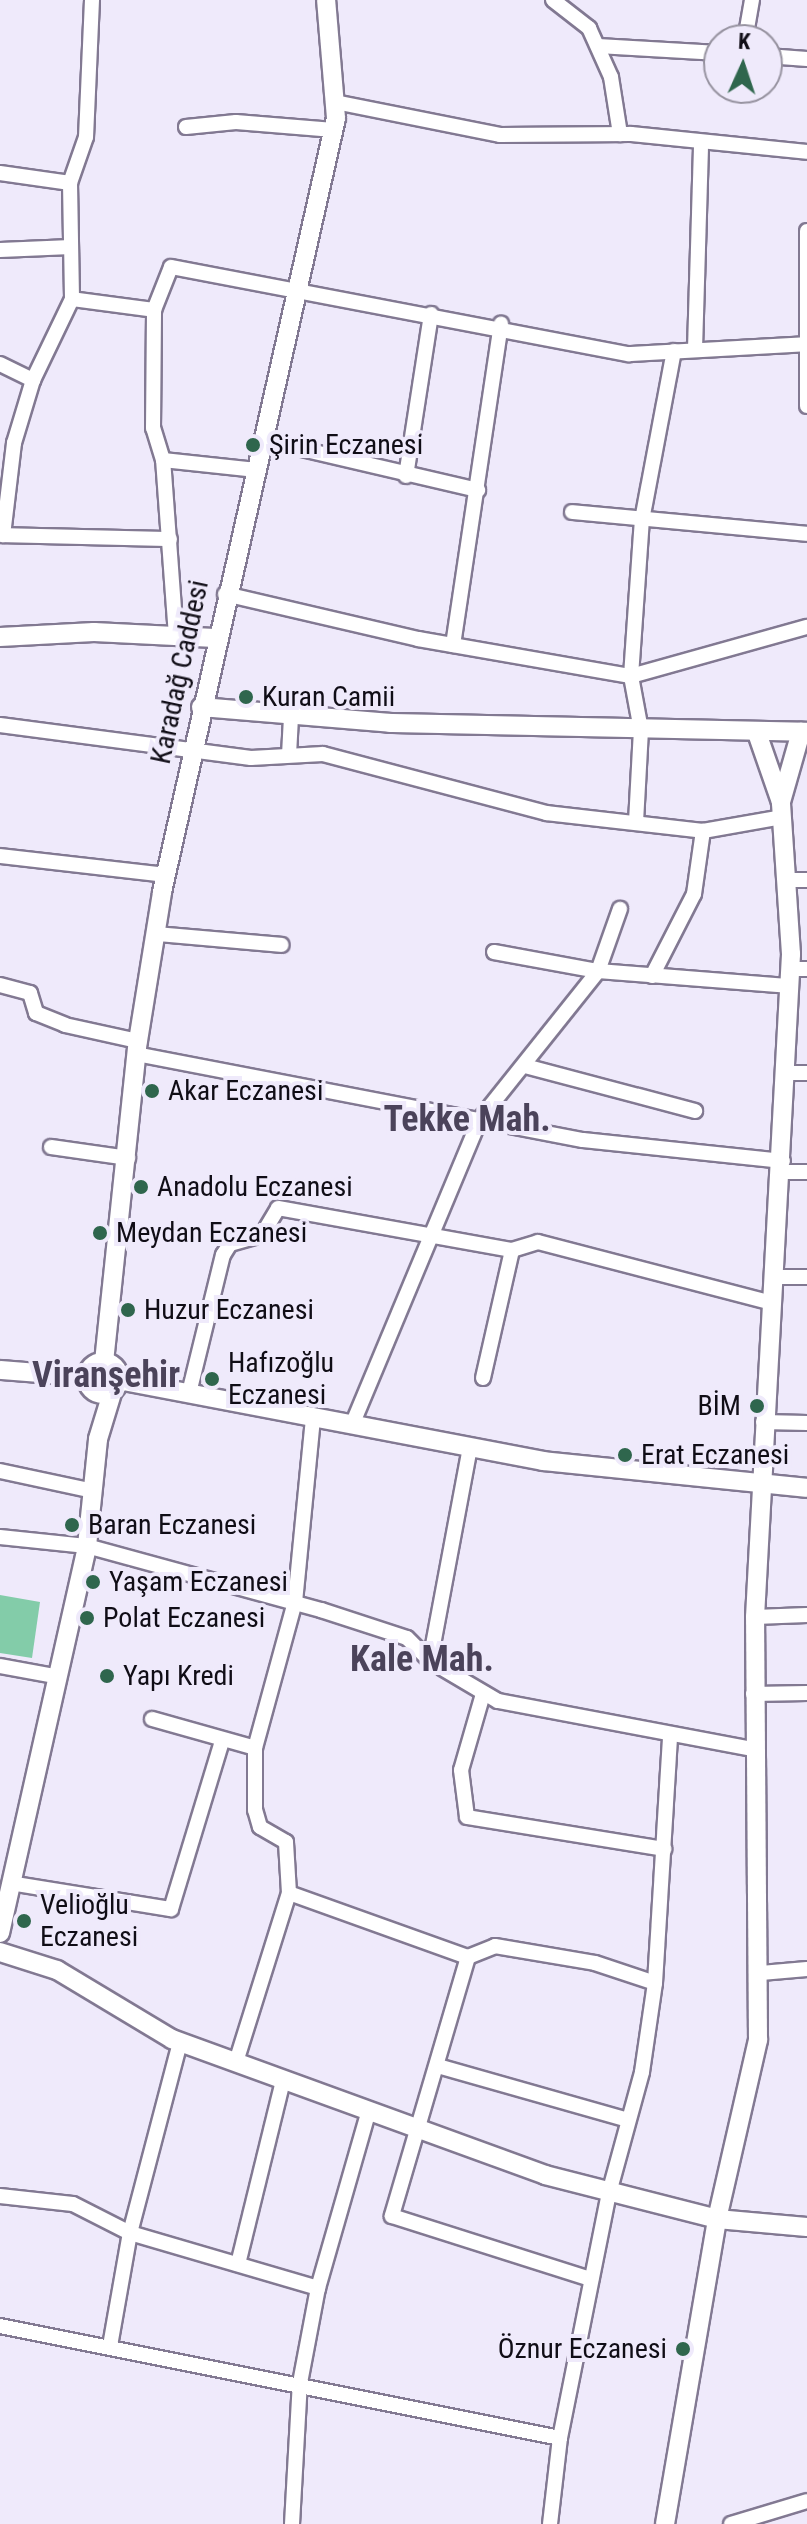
<!DOCTYPE html>
<meta charset="utf-8">
<style>
body{margin:0}
#map{position:relative;width:807px;height:2524px;overflow:hidden;background:#efeafb;font-family:"Roboto Condensed",sans-serif}
div>[style]{position:absolute}
[style*='--x']{left:calc(var(--x)*1px);top:calc(var(--y)*1px);width:calc(var(--w)*1px);rotate:calc(var(--a)*1deg)}
.green>*{inset:0;background:#83cca9}
.roads{filter:drop-shadow(2px 0 #827992) drop-shadow(-2px 0 #827992) drop-shadow(0 2px #827992) drop-shadow(0 -2px #827992)}
.minor>*{height:14px;margin:-7px;padding:0 7px;transform-origin:7px;border-radius:7px;background:#fff}
.tertiary>*{height:18px;margin:-9px;padding:0 9px;transform-origin:9px;border-radius:9px;background:#fff}
.tertiary>.ring{margin:-9px;padding:0;box-sizing:content-box;background:none;border:18px solid #fff;border-radius:50%}
.dots>*{width:22px;height:22px;translate:-50% -50%;box-sizing:border-box;border:4px solid #efeafb;border-radius:50%}
span{translate:-50% -50%;white-space:nowrap;text-align:center;line-height:1.15;-webkit-text-stroke:8px #efeafb;paint-order:stroke}
.poi-label{font-size:28px;color:#100d16}
.left{translate:0 -50%;text-align:left}
.right{translate:-100% -50%;text-align:right}
.street-label{font-size:28px;color:#100d16}
.district-label{font-size:36px;color:#4b435a;font-weight:700}
.north{position:absolute;left:703px;top:24px;width:80px;height:80px;box-sizing:border-box;background:#efeafb;border:2px solid #96929f;border-radius:50%;rotate:3deg;font-size:22px;font-weight:700;line-height:32px;text-align:center;color:#100d16}
.north::after{content:'';display:block;margin:auto;width:28px;height:36px;background:#2f664d;clip-path:polygon(50% 0,100% 100%,50% 72%,0 100%)}
</style>
<div id="map">
<div class="green">
<div style="clip-path:polygon(0 1595px,40px 1602px,32px 1658px,0 1653px)"></div>
</div>
<div class="roads">
<div class="minor">
<div style="--x:92;--y:0;--w:137;--a:92.5"></div>
<div style="--x:86;--y:137;--w:49;--a:109.2"></div>
<div style="--x:70;--y:183;--w:116;--a:89"></div>
<div style="--x:72;--y:299;--w:90;--a:115.7"></div>
<div style="--x:33;--y:380;--w:66;--a:106.8"></div>
<div style="--x:14;--y:443;--w:93;--a:96.8"></div>
<div style="--x:3;--y:535;--w:167;--a:1.4"></div>
<div style="--x:553;--y:0;--w:46;--a:37.9"></div>
<div style="--x:589;--y:28;--w:54;--a:65.8"></div>
<div style="--x:611;--y:77;--w:58;--a:81"></div>
<div style="--x:745;--y:40;--w:41;--a:-80.1"></div>
<div style="--x:598;--y:46;--w:121;--a:3.3"></div>
<div style="--x:767;--y:56;--w:40;--a:4.3"></div>
<div style="--x:335;--y:102;--w:168;--a:11.3"></div>
<div style="--x:500;--y:135;--w:131;--a:-0.4"></div>
<div style="--x:631;--y:134;--w:177;--a:5.8"></div>
<div style="--x:186;--y:127;--w:50;--a:-5.7"></div>
<div style="--x:236;--y:122;--w:98;--a:4.7"></div>
<div style="--x:0;--y:173;--w:71;--a:8.1"></div>
<div style="--x:807;--y:231;--w:175;--a:90"></div>
<div style="--x:0;--y:250;--w:71;--a:-2.4"></div>
<div style="--x:72;--y:299;--w:83;--a:7.6"></div>
<div style="--x:695;--y:349;--w:206;--a:-88.3"></div>
<div style="--x:0;--y:364;--w:37;--a:26"></div>
<div style="--x:263;--y:440;--w:221;--a:13.1"></div>
<div style="--x:163;--y:460;--w:94;--a:6.1"></div>
<div style="--x:406;--y:476;--w:164;--a:-81.2"></div>
<div style="--x:572;--y:512;--w:236;--a:5.3"></div>
<div style="--x:225;--y:594;--w:198;--a:13.1"></div>
<div style="--x:418;--y:639;--w:216;--a:9.9"></div>
<div style="--x:631;--y:676;--w:183;--a:-15.6"></div>
<div style="--x:176;--y:636;--w:176;--a:-94.2"></div>
<div style="--x:163;--y:460;--w:34;--a:-107"></div>
<div style="--x:153;--y:428;--w:118;--a:-89.5"></div>
<div style="--x:154;--y:310;--w:46;--a:-68.4"></div>
<div style="--x:171;--y:267;--w:466;--a:10.8"></div>
<div style="--x:629;--y:354;--w:178;--a:-3.2"></div>
<div style="--x:453;--y:645;--w:325;--a:-81.5"></div>
<div style="--x:0;--y:725;--w:253;--a:7.5"></div>
<div style="--x:251;--y:758;--w:72;--a:-3.2"></div>
<div style="--x:323;--y:754;--w:231;--a:14.8"></div>
<div style="--x:546;--y:813;--w:158;--a:6.5"></div>
<div style="--x:703;--y:831;--w:80;--a:-10"></div>
<div style="--x:289;--y:755;--w:37;--a:-87"></div>
<div style="--x:636;--y:822;--w:92;--a:-86.9"></div>
<div style="--x:641;--y:730;--w:55;--a:-100.5"></div>
<div style="--x:631;--y:676;--w:156;--a:-86"></div>
<div style="--x:642;--y:520;--w:172;--a:-79.3"></div>
<div style="--x:0;--y:856;--w:167;--a:6.5"></div>
<div style="--x:786;--y:880;--w:21;--a:0"></div>
<div style="--x:157;--y:934;--w:125;--a:5"></div>
<div style="--x:494;--y:952;--w:106;--a:10.4"></div>
<div style="--x:598;--y:971;--w:193;--a:4.5"></div>
<div style="--x:790;--y:969;--w:17;--a:0"></div>
<div style="--x:652;--y:976;--w:92;--a:-62.9"></div>
<div style="--x:694;--y:894;--w:64;--a:-81.9"></div>
<div style="--x:0;--y:985;--w:31;--a:15"></div>
<div style="--x:30;--y:993;--w:21;--a:73"></div>
<div style="--x:36;--y:1013;--w:31;--a:22"></div>
<div style="--x:65;--y:1025;--w:75;--a:12.4"></div>
<div style="--x:136;--y:1054;--w:455;--a:10.9"></div>
<div style="--x:583;--y:1140;--w:201;--a:6"></div>
<div style="--x:525;--y:1066;--w:176;--a:14.8"></div>
<div style="--x:787;--y:1073;--w:20;--a:0"></div>
<div style="--x:51;--y:1147;--w:78;--a:8.1"></div>
<div style="--x:782;--y:1172;--w:25;--a:0"></div>
<div style="--x:774;--y:1277;--w:33;--a:0"></div>
<div style="--x:483;--y:1378;--w:131;--a:-77.2"></div>
<div style="--x:512;--y:1250;--w:27;--a:-17"></div>
<div style="--x:538;--y:1242;--w:242;--a:14.6"></div>
<div style="--x:189;--y:1393;--w:142;--a:-76.2"></div>
<div style="--x:223;--y:1255;--w:13;--a:-58"></div>
<div style="--x:230;--y:1244;--w:33;--a:-16"></div>
<div style="--x:262;--y:1235;--w:31;--a:-59"></div>
<div style="--x:278;--y:1208;--w:238;--a:10.2"></div>
<div style="--x:763;--y:1422;--w:44;--a:1.3"></div>
<div style="--x:352;--y:1425;--w:332;--a:-67.3"></div>
<div style="--x:480;--y:1119;--w:189;--a:-51.4"></div>
<div style="--x:598;--y:971;--w:66;--a:-70.5"></div>
<div style="--x:0;--y:1471;--w:95;--a:12.1"></div>
<div style="--x:0;--y:1537;--w:87;--a:5.9"></div>
<div style="--x:87;--y:1546;--w:243;--a:15.3"></div>
<div style="--x:321;--y:1610;--w:90;--a:18"></div>
<div style="--x:407;--y:1638;--w:33;--a:45"></div>
<div style="--x:430;--y:1661;--w:79;--a:30.5"></div>
<div style="--x:498;--y:1701;--w:258;--a:10.7"></div>
<div style="--x:755;--y:1617;--w:52;--a:-2.2"></div>
<div style="--x:430;--y:1661;--w:218;--a:-79.4"></div>
<div style="--x:0;--y:1666;--w:56;--a:10.3"></div>
<div style="--x:483;--y:1694;--w:79;--a:106.1"></div>
<div style="--x:461;--y:1770;--w:47;--a:82.7"></div>
<div style="--x:467;--y:1817;--w:200;--a:9.2"></div>
<div style="--x:753;--y:1694;--w:54;--a:-1.1"></div>
<div style="--x:152;--y:1719;--w:107;--a:15.7"></div>
<div style="--x:16;--y:1884;--w:157;--a:9.2"></div>
<div style="--x:171;--y:1909;--w:172;--a:-73.1"></div>
<div style="--x:289;--y:1893;--w:190;--a:19.7"></div>
<div style="--x:468;--y:1957;--w:29;--a:-22"></div>
<div style="--x:495;--y:1946;--w:101;--a:9.6"></div>
<div style="--x:595;--y:1963;--w:63;--a:18.4"></div>
<div style="--x:655;--y:1983;--w:245;--a:-86.5"></div>
<div style="--x:468;--y:1957;--w:270;--a:106.4"></div>
<div style="--x:392;--y:2216;--w:209;--a:17.6"></div>
<div style="--x:761;--y:1973;--w:46;--a:-5"></div>
<div style="--x:236;--y:2062;--w:177;--a:-72.6"></div>
<div style="--x:289;--y:1893;--w:51;--a:-93.4"></div>
<div style="--x:286;--y:1842;--w:30;--a:-150"></div>
<div style="--x:260;--y:1827;--w:18;--a:-106"></div>
<div style="--x:255;--y:1810;--w:62;--a:-90"></div>
<div style="--x:255;--y:1748;--w:151;--a:-74.7"></div>
<div style="--x:295;--y:1602;--w:186;--a:-84.4"></div>
<div style="--x:441;--y:2067;--w:194;--a:15.8"></div>
<div style="--x:0;--y:2196;--w:73;--a:6.3"></div>
<div style="--x:73;--y:2204;--w:64;--a:27"></div>
<div style="--x:130;--y:2233;--w:196;--a:16.3"></div>
<div style="--x:238;--y:2264;--w:188;--a:-76.2"></div>
<div style="--x:0;--y:2326;--w:571;--a:11.31"></div>
<div style="--x:110;--y:2346;--w:115;--a:-80"></div>
<div style="--x:130;--y:2233;--w:197;--a:-75.3"></div>
<div style="--x:292;--y:2524;--w:141;--a:-86.8"></div>
<div style="--x:300;--y:2383;--w:97;--a:-79.3"></div>
<div style="--x:318;--y:2288;--w:185;--a:-74"></div>
<div style="--x:550;--y:2524;--w:87;--a:-83.4"></div>
<div style="--x:560;--y:2438;--w:250;--a:-78.7"></div>
<div style="--x:609;--y:2193;--w:125;--a:-74.7"></div>
<div style="--x:642;--y:2072;--w:90;--a:-81.7"></div>
<div style="--x:731;--y:2524;--w:79;--a:-16.8"></div>
</div>
<div class="tertiary">
<div style="--x:0;--y:637;--w:94;--a:-3"></div>
<div style="--x:94;--y:632;--w:121;--a:2.8"></div>
<div style="--x:201;--y:707;--w:190;--a:4.8"></div>
<div style="--x:390;--y:723;--w:417;--a:1.2"></div>
<div style="--x:781;--y:802;--w:73;--a:-74.1"></div>
<div style="--x:104;--y:1362;--w:323;--a:-84"></div>
<div style="--x:138;--y:1041;--w:151;--a:-80.8"></div>
<div style="--x:162;--y:892;--w:793;--a:-77.33"></div>
<div style="--x:336;--y:118;--w:118;--a:-94.8"></div>
<div class="ring" style="left:87px;top:1362px;width:14px;height:14px"></div>
<div style="--x:0;--y:1370;--w:88;--a:4.5"></div>
<div style="--x:119;--y:1380;--w:432;--a:10.8"></div>
<div style="--x:543;--y:1461;--w:265;--a:5.8"></div>
<div style="--x:0;--y:1933;--w:397;--a:-77.3"></div>
<div style="--x:87;--y:1546;--w:108;--a:-84.1"></div>
<div style="--x:98;--y:1439;--w:51;--a:-73"></div>
<div style="--x:0;--y:1952;--w:60;--a:17.5"></div>
<div style="--x:57;--y:1970;--w:134;--a:31"></div>
<div style="--x:172;--y:2039;--w:397;--a:20"></div>
<div style="--x:545;--y:2175;--w:178;--a:14.3"></div>
<div style="--x:717;--y:2219;--w:90;--a:5.1"></div>
<div style="--x:665;--y:2524;--w:309;--a:-80.3"></div>
<div style="--x:717;--y:2219;--w:184;--a:-77.1"></div>
<div style="--x:758;--y:2040;--w:423;--a:-90.4"></div>
<div style="--x:755;--y:1617;--w:664;--a:-86.89"></div>
<div style="--x:791;--y:954;--w:152;--a:-93.8"></div>
<div style="--x:781;--y:802;--w:73;--a:-109.2"></div>
</div>
</div>
<div class="dots">
<div style="left:253px;top:445px;background:#2f664d"></div>
<div style="left:246px;top:697px;background:#2f664d"></div>
<div style="left:152px;top:1091px;background:#2f664d"></div>
<div style="left:141px;top:1187px;background:#2f664d"></div>
<div style="left:100px;top:1233px;background:#2f664d"></div>
<div style="left:128px;top:1310px;background:#2f664d"></div>
<div style="left:212px;top:1379px;background:#2f664d"></div>
<div style="left:757px;top:1406px;background:#2f664d"></div>
<div style="left:625px;top:1455px;background:#2f664d"></div>
<div style="left:72px;top:1525px;background:#2f664d"></div>
<div style="left:93px;top:1582px;background:#2f664d"></div>
<div style="left:87px;top:1618px;background:#2f664d"></div>
<div style="left:107px;top:1676px;background:#2f664d"></div>
<div style="left:24px;top:1921px;background:#2f664d"></div>
<div style="left:683px;top:2349px;background:#2f664d"></div>
</div>
<div class="poi-label">
<span class="left" style="left:269px;top:445px">Şirin Eczanesi</span>
<span class="left" style="left:262px;top:697px">Kuran Camii</span>
<span class="left" style="left:168px;top:1091px">Akar Eczanesi</span>
<span class="left" style="left:157px;top:1187px">Anadolu Eczanesi</span>
<span class="left" style="left:116px;top:1233px">Meydan Eczanesi</span>
<span class="left" style="left:144px;top:1310px">Huzur Eczanesi</span>
<span class="left" style="left:228px;top:1379px">Hafızoğlu<br>Eczanesi</span>
<span class="right" style="left:741px;top:1406px">BİM</span>
<span class="left" style="left:641px;top:1455px">Erat Eczanesi</span>
<span class="left" style="left:88px;top:1525px">Baran Eczanesi</span>
<span class="left" style="left:109px;top:1582px">Yaşam Eczanesi</span>
<span class="left" style="left:103px;top:1618px">Polat Eczanesi</span>
<span class="left" style="left:123px;top:1676px">Yapı Kredi</span>
<span class="left" style="left:40px;top:1921px">Velioğlu<br>Eczanesi</span>
<span class="right" style="left:667px;top:2349px">Öznur Eczanesi</span>
</div>
<div class="street-label">
<span style="left:180px;top:672px;rotate:-78deg">Karadağ Caddesi</span>
</div>
<div class="district-label">
<span style="left:467px;top:1120px">Tekke Mah.</span>
<span style="left:106px;top:1376px">Viranşehir</span>
<span style="left:422px;top:1660px">Kale Mah.</span>
</div>
<div class="north">K</div>
</div>
